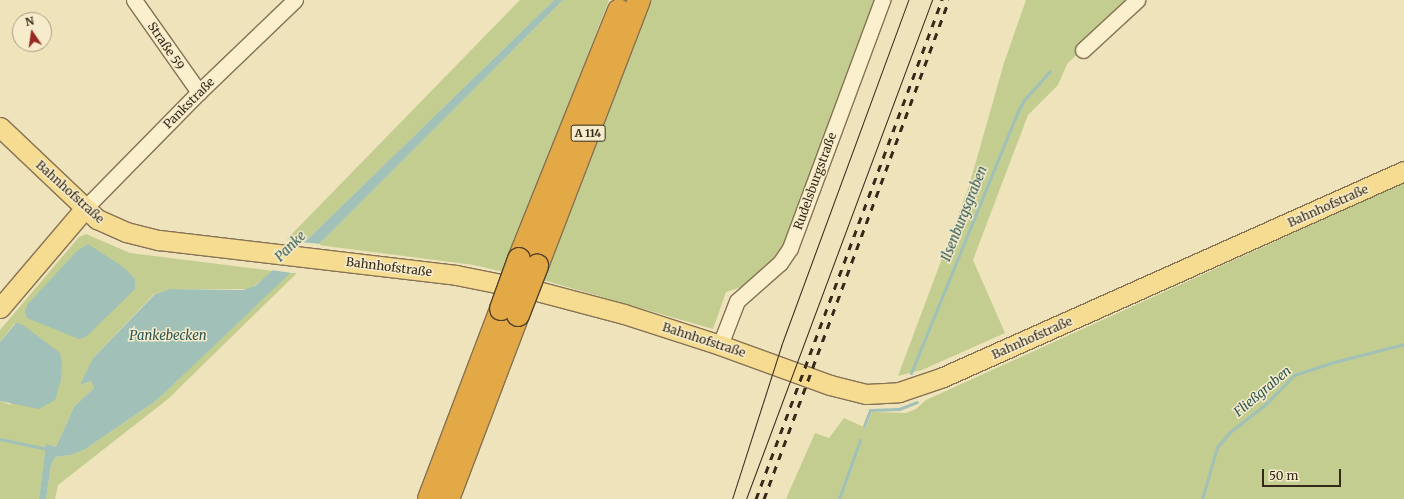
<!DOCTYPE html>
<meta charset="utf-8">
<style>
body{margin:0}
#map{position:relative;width:1404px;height:499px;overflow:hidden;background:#efe3bb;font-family:Merriweather,serif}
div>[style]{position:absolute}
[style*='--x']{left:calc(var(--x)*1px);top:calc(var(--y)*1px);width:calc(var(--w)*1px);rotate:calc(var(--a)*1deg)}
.green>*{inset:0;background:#c2cd8f}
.water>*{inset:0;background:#a0c0b8}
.pier>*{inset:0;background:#efe3bb}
.stream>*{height:3px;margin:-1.5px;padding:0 1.5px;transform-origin:1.5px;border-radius:1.5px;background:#a0c0b8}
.roads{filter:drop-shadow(1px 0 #867255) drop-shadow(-1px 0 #867255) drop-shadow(0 1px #867255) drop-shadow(0 -1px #867255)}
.minor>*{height:15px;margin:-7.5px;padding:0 7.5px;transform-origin:7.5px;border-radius:7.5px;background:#faf0ce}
.major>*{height:19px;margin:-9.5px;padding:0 9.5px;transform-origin:9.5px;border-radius:9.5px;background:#f5dc90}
.highway>*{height:22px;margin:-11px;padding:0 11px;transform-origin:11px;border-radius:11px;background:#e3a947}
.tram>*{height:1px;margin:-0.5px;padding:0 0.5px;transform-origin:0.5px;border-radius:0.5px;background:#35291a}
.rail>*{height:3px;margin-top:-1.5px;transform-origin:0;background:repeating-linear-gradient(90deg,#35291a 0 7px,transparent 0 14px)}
.bridges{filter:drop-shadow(1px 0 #53402a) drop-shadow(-1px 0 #53402a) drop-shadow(0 1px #53402a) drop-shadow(0 -1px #53402a)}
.highway-bridge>*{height:22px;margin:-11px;padding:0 11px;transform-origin:11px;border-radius:11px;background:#e3a947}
span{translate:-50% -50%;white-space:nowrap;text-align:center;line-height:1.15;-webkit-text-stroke:3px #f6eccb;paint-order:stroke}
.shield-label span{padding:1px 3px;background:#f6eccb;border:1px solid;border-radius:3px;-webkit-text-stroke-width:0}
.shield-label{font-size:11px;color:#35291a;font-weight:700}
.street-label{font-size:12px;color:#35291a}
.water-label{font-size:13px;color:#295555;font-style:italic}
.north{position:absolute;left:12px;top:12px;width:40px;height:40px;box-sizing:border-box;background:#f6eccb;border:1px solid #a99e84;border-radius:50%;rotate:347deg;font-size:11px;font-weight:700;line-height:16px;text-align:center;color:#35291a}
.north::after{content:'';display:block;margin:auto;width:14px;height:18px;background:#972a23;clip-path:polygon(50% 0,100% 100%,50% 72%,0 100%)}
.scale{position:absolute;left:1262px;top:469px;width:79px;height:18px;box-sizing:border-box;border:2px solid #35291a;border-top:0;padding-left:5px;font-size:12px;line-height:14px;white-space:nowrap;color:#35291a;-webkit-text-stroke:3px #f6eccb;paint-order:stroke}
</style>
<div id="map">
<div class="green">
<div style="clip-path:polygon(520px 0,554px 0,312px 235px,302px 242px,287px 239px)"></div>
<div style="clip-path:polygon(563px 0,609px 0,504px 272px,474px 265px,318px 245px)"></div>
<div style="clip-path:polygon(645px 0,875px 0,783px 247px,768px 267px,748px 285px,726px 292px,713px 329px,543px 280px)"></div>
<div style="clip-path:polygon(1026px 0,1133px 0,1067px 64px,1058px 85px,1028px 115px,973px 260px,1005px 333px,922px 370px,898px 376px,969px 186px,1004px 63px)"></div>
<div style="clip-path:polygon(1404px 183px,1404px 499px,786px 499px,815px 433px,829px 438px,844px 418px,866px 428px,872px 412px,906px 413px,916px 409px,926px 400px)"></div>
<div style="clip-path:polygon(86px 234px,130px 253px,274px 271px,250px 289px,170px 289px,154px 294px,93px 358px,81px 385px,91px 381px,94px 388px,74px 407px,56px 447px,46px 445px,39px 499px,0 499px,0 401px,11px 405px,15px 323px,0 342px,0 330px,79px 237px)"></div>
<div style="clip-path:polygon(289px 273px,297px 273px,168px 399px,58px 485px,55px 499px,46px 499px,51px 465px,55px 457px,71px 455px,84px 450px,157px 400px)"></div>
</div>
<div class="water">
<div style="clip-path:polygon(554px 0,563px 0,284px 279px,157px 400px,84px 450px,71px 455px,55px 457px,51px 465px,46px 499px,39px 499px,46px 444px,56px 447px,74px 407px,94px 388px,91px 381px,80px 385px,93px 358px,155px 294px,170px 289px,243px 290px,255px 286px,312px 235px)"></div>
<div style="clip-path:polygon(88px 244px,123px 267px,135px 279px,135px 289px,86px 337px,79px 339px,27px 318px,25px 311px,28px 304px,77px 251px)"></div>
<div style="clip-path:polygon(16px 323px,23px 325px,60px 353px,62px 362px,61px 380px,55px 400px,39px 409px,0 401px,0 342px)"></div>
</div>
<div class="pier">
<div style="clip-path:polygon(300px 242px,321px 244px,292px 273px,271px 270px)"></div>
</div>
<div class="stream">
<div style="--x:911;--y:373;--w:281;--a:-67.8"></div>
<div style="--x:1017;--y:113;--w:15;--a:-62"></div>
<div style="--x:1024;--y:100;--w:39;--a:-48"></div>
<div style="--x:864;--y:426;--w:17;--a:-69"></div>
<div style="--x:870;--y:410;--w:29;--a:-2"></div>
<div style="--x:899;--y:409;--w:19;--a:-21"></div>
<div style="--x:0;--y:439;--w:48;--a:12"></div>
<div style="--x:839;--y:499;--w:63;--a:-70.4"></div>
<div style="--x:1202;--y:499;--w:54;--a:-73.9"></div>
<div style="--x:1217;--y:447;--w:20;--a:-49"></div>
<div style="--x:1230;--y:432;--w:47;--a:-38.1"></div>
<div style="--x:1267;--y:403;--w:39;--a:-46"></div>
<div style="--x:1294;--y:375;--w:42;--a:-18"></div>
<div style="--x:1334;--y:362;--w:72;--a:-14.4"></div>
</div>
<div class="roads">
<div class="minor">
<div style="--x:134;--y:0;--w:113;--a:54.8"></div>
<div style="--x:1083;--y:50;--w:74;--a:-42.8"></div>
<div style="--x:85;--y:208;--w:163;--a:-45.5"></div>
<div style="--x:199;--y:92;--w:133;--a:-43.8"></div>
<div style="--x:720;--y:345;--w:47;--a:-68.9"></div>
<div style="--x:737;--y:301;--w:57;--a:-41.5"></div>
<div style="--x:780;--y:263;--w:18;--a:-56"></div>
<div style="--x:790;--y:248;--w:265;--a:-69.6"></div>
</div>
<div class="major">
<div style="--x:0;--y:127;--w:134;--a:43.5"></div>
<div style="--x:97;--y:219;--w:32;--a:24"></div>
<div style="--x:126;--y:232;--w:34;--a:14"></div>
<div style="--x:159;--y:240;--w:299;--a:6.7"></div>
<div style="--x:456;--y:275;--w:87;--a:11.3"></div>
<div style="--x:541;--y:292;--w:86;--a:14.8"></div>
<div style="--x:624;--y:314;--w:101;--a:17.9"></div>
<div style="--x:720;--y:345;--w:117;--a:20"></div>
<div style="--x:830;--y:385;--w:37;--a:14"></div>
<div style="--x:866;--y:394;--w:33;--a:-3"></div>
<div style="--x:899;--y:392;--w:46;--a:-18.8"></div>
<div style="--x:943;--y:377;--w:505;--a:-24.08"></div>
<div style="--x:0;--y:308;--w:131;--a:-49.6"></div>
</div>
<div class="highway">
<div style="--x:519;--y:259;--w:268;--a:-68.1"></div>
<div style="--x:537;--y:266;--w:285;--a:-69"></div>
<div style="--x:429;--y:499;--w:203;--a:-69.2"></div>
<div style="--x:448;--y:499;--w:197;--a:-69.2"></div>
</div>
</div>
<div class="tram">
<div style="--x:732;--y:499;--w:161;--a:-72.2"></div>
<div style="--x:781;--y:346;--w:369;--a:-69.8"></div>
<div style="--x:746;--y:499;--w:533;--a:-69.56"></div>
</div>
<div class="rail">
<div style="--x:756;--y:499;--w:533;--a:-69.56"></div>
<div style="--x:764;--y:499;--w:532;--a:-69.66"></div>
</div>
<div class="bridges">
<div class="highway-bridge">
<div style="--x:501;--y:309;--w:53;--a:-70.2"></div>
<div style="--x:518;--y:315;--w:53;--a:-68.8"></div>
</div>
</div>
<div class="shield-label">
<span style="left:588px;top:133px">A 114</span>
</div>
<div class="street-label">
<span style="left:166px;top:46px;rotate:56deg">Straße 59</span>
<span style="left:189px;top:103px;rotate:-45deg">Pankstraße</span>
<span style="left:815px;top:181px;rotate:-70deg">Rudelsburgstraße</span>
<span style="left:70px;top:192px;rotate:42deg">Bahnhofstraße</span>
<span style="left:1328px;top:206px;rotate:-24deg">Bahnhofstraße</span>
<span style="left:389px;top:267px;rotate:7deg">Bahnhofstraße</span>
<span style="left:1032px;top:338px;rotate:-24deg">Bahnhofstraße</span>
<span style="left:704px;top:340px;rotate:18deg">Bahnhofstraße</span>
</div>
<div class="water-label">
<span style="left:965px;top:214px;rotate:-68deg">Ilsenburgsgraben</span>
<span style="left:291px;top:247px;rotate:-44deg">Panke</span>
<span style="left:168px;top:336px">Pankebecken</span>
<span style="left:1263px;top:392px;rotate:-40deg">Fließgraben</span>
</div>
<div class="north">N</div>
<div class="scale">50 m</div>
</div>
